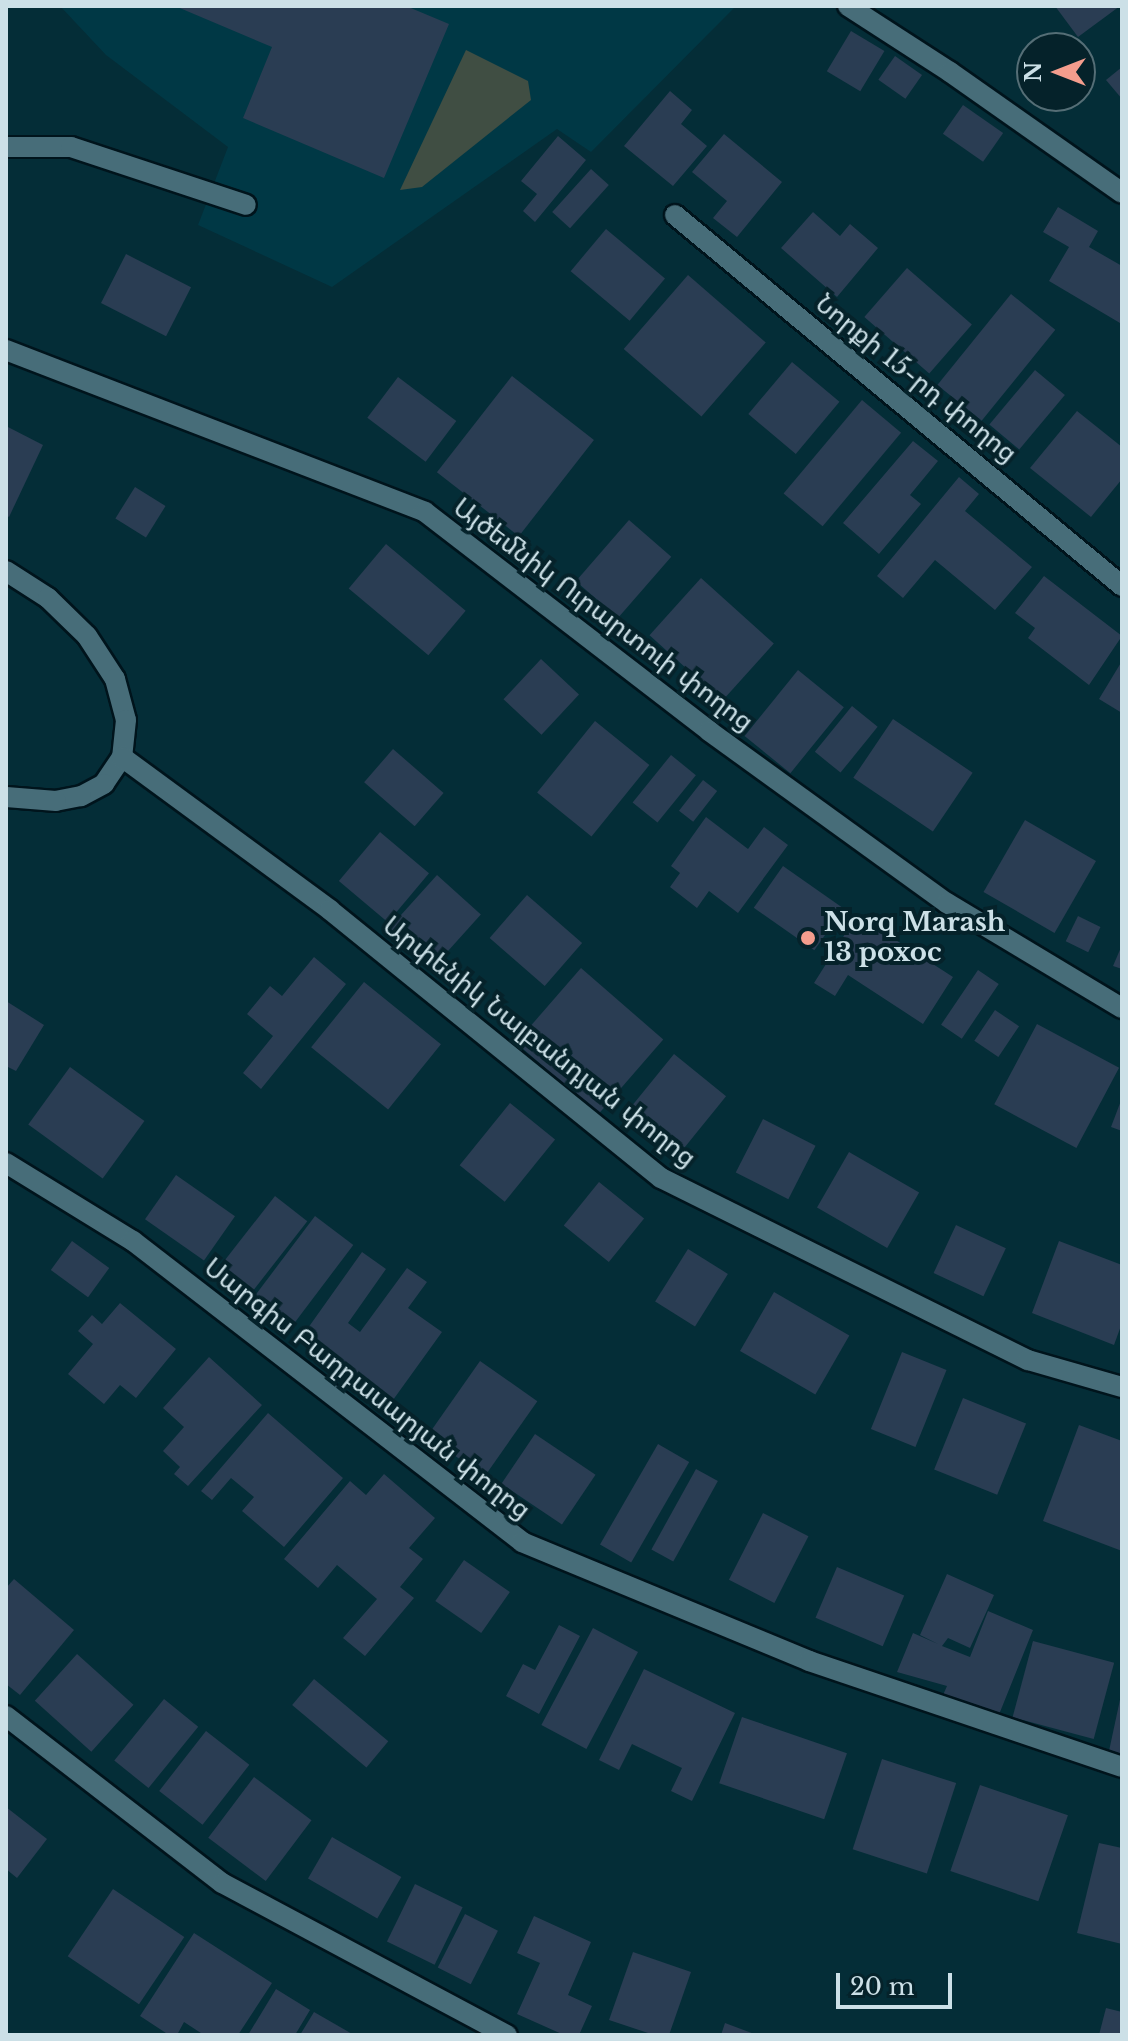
<!DOCTYPE html>
<meta charset="utf-8">
<style>
body{margin:0}
#map{position:relative;width:1128px;height:2041px;overflow:hidden;background:#042d37;font-family:"Libre Baskerville","Noto Sans Armenian",serif}
div>[style]{position:absolute}
[style*='--x']{left:calc(var(--x)*1px);top:calc(var(--y)*1px);width:calc(var(--w)*1px);rotate:calc(var(--a)*1deg)}
.built>*{inset:0;background:#003845}
.green>*{inset:0;background:#404e43}
.building>*{inset:0;background:#2a3d53;transform-origin:0 0}
.roads{filter:drop-shadow(2px 0 #00141c) drop-shadow(-2px 0 #00141c) drop-shadow(0 2px #00141c) drop-shadow(0 -2px #00141c)}
.minor>*{height:20px;margin:-10px;padding:0 10px;transform-origin:10px;border-radius:10px;background:#476d79}
.dots>*{width:22px;height:22px;translate:-50% -50%;box-sizing:border-box;border:4px solid #05222a;border-radius:50%}
span{translate:-50% -50%;white-space:nowrap;text-align:center;line-height:1.15;-webkit-text-stroke:8px #05222a;paint-order:stroke}
.street-label{font-size:26px;color:#cce0e7}
.poi-label{font-size:26px;color:#cce0e7;font-weight:700}
.left{translate:0 -50%;text-align:left}
.frame{position:absolute;inset:0;border:8px solid #cce0e7;pointer-events:none}
.north{position:absolute;left:1016px;top:32px;width:80px;height:80px;box-sizing:border-box;background:#05222a;border:2px solid #556e76;border-radius:50%;rotate:270deg;font-size:22px;font-weight:700;line-height:32px;text-align:center;color:#cce0e7}
.north::after{content:'';display:block;margin:auto;width:28px;height:36px;background:#f49d8d;clip-path:polygon(50% 0,100% 100%,50% 72%,0 100%)}
.scale{position:absolute;left:836px;top:1973px;width:116px;height:36px;box-sizing:border-box;border:4px solid #cce0e7;border-top:0;padding-left:10px;font-size:24px;line-height:28px;white-space:nowrap;color:#cce0e7;-webkit-text-stroke:6px #05222a;paint-order:stroke}
</style>
<div id="map">
<div class="built">
<div style="clip-path:polygon(60px 6px,736px 6px,591px 152px,557px 129px,332px 287px,198px 225px,228px 147px,106px 55px)"></div>
</div>
<div class="green">
<div style="clip-path:polygon(466px 50px,528px 81px,531px 100px,422px 187px,400px 190px)"></div>
</div>
<div class="building">
<div style="clip-path:polygon(175px 6px,406px 6px,449px 24px,384px 178px,243px 118px,272px 47px)"></div>
<div style="clip-path:polygon(1055px 6px,1120px 6px,1078px 37px)"></div>
<div style="left:851px;top:31px;width:39px;height:47px;rotate:31deg"></div>
<div style="left:895px;top:56px;width:33px;height:29px;rotate:35deg"></div>
<div style="clip-path:polygon(1122px 67px,1122px 99px,1106px 80px)"></div>
<div style="clip-path:polygon(670px 91px,692px 110px,681px 124px,707px 146px,673px 186px,624px 146px)"></div>
<div style="left:963px;top:105px;width:49px;height:35px;rotate:35deg"></div>
<div style="clip-path:polygon(724px 134px,782px 182px,737px 237px,713px 218px,727px 201px,692px 172px)"></div>
<div style="clip-path:polygon(558px 136px,586px 160px,535px 222px,523px 211px,537px 194px,521px 181px)"></div>
<div style="left:591px;top:169px;width:24px;height:58px;rotate:42deg"></div>
<div style="clip-path:polygon(1058px 207px,1098px 231px,1089px 247px,1122px 266px,1120px 323px,1049px 281px,1069px 247px,1043px 232px)"></div>
<div style="clip-path:polygon(813px 212px,840px 236px,850px 224px,878px 248px,837px 297px,781px 248px)"></div>
<div style="left:606px;top:229px;width:77px;height:55px;rotate:40deg"></div>
<div style="left:126px;top:254px;width:73px;height:55px;rotate:27deg"></div>
<div style="left:907px;top:268px;width:86px;height:65px;rotate:41deg"></div>
<div style="left:688px;top:275px;width:103px;height:98px;rotate:41deg"></div>
<div style="left:1011px;top:294px;width:57px;height:117px;rotate:39deg"></div>
<div style="left:792px;top:362px;width:62px;height:68px;rotate:40deg"></div>
<div style="left:1035px;top:370px;width:39px;height:71px;rotate:40deg"></div>
<div style="left:512px;top:376px;width:104px;height:122px;rotate:38deg"></div>
<div style="left:398px;top:377px;width:73px;height:51px;rotate:37deg"></div>
<div style="left:862px;top:400px;width:51px;height:122px;rotate:40deg"></div>
<div style="clip-path:polygon(1077px 411px,1122px 447px,1122px 479px,1091px 517px,1030px 468px)"></div>
<div style="clip-path:polygon(6px 426px,43px 445px,9px 517px,6px 515px)"></div>
<div style="clip-path:polygon(913px 441px,938px 461px,910px 495px,921px 504px,879px 554px,843px 523px)"></div>
<div style="clip-path:polygon(959px 477px,979px 494px,965px 511px,1032px 567px,995px 610px,935px 560px,903px 598px,877px 576px)"></div>
<div style="left:135px;top:487px;width:36px;height:37px;rotate:32deg"></div>
<div style="left:629px;top:520px;width:56px;height:81px;rotate:41deg"></div>
<div style="left:386px;top:544px;width:104px;height:58px;rotate:40deg"></div>
<div style="clip-path:polygon(1044px 576px,1122px 636px,1089px 685px,1028px 638px,1035px 628px,1015px 613px)"></div>
<div style="left:701px;top:578px;width:98px;height:77px;rotate:42deg"></div>
<div style="left:541px;top:659px;width:52px;height:55px;rotate:43deg"></div>
<div style="clip-path:polygon(1122px 661px,1122px 713px,1099px 699px)"></div>
<div style="left:798px;top:670px;width:59px;height:85px;rotate:39deg"></div>
<div style="left:852px;top:706px;width:33px;height:59px;rotate:39deg"></div>
<div style="left:893px;top:719px;width:96px;height:71px;rotate:34deg"></div>
<div style="left:595px;top:721px;width:70px;height:92px;rotate:39deg"></div>
<div style="left:393px;top:749px;width:67px;height:44px;rotate:41deg"></div>
<div style="left:671px;top:755px;width:32px;height:61px;rotate:39deg"></div>
<div style="left:703px;top:780px;width:18px;height:39px;rotate:38deg"></div>
<div style="clip-path:polygon(706px 817px,748px 849px,764px 827px,788px 845px,738px 913px,709px 891px,697px 908px,670px 887px,680px 873px,671px 866px)"></div>
<div style="left:1025px;top:820px;width:82px;height:83px;rotate:30deg"></div>
<div style="left:380px;top:832px;width:64px;height:64px;rotate:40deg"></div>
<div style="left:783px;top:866px;width:74px;height:51px;rotate:35deg"></div>
<div style="left:437px;top:875px;width:59px;height:72px;rotate:42deg"></div>
<div style="left:527px;top:895px;width:73px;height:57px;rotate:41deg"></div>
<div style="clip-path:polygon(857px 915px,953px 977px,923px 1024px,848px 975px,835px 996px,814px 983px)"></div>
<div style="left:1078px;top:916px;width:25px;height:28px;rotate:26deg"></div>
<div style="clip-path:polygon(1122px 945px,1122px 969px,1113px 966px)"></div>
<div style="clip-path:polygon(314px 957px,346px 984px,261px 1089px,243px 1073px,273px 1036px,247px 1014px,270px 986px,282px 996px)"></div>
<div style="left:581px;top:968px;width:109px;height:99px;rotate:41deg"></div>
<div style="left:978px;top:970px;width:25px;height:66px;rotate:34deg"></div>
<div style="left:364px;top:982px;width:99px;height:84px;rotate:39deg"></div>
<div style="clip-path:polygon(6px 1001px,44px 1025px,16px 1071px,6px 1066px)"></div>
<div style="left:995px;top:1010px;width:29px;height:37px;rotate:34deg"></div>
<div style="left:1037px;top:1024px;width:93px;height:91px;rotate:28deg"></div>
<div style="left:674px;top:1054px;width:67px;height:66px;rotate:39deg"></div>
<div style="left:70px;top:1067px;width:92px;height:71px;rotate:36deg"></div>
<div style="clip-path:polygon(1122px 1098px,1122px 1131px,1111px 1127px)"></div>
<div style="left:510px;top:1103px;width:58px;height:80px;rotate:39deg"></div>
<div style="left:763px;top:1119px;width:59px;height:60px;rotate:27deg"></div>
<div style="left:849px;top:1152px;width:81px;height:64px;rotate:30deg"></div>
<div style="left:176px;top:1175px;width:72px;height:54px;rotate:35deg"></div>
<div style="left:599px;top:1182px;width:58px;height:56px;rotate:39deg"></div>
<div style="left:275px;top:1196px;width:41px;height:92px;rotate:38deg"></div>
<div style="left:315px;top:1216px;width:48px;height:102px;rotate:37deg"></div>
<div style="left:956px;top:1225px;width:55px;height:53px;rotate:25deg"></div>
<div style="left:72px;top:1241px;width:46px;height:36px;rotate:36deg"></div>
<div style="clip-path:polygon(1059px 1241px,1122px 1265px,1122px 1323px,1114px 1345px,1032px 1313px)"></div>
<div style="left:688px;top:1249px;width:47px;height:62px;rotate:32deg"></div>
<div style="clip-path:polygon(362px 1252px,386px 1269px,348px 1323px,360px 1332px,407px 1268px,427px 1282px,408px 1308px,442px 1332px,393px 1400px,303px 1335px)"></div>
<div style="left:774px;top:1292px;width:87px;height:68px;rotate:30deg"></div>
<div style="clip-path:polygon(120px 1303px,176px 1349px,136px 1398px,120px 1385px,104px 1404px,68px 1374px,93px 1344px,78px 1331px,92px 1315px,102px 1324px)"></div>
<div style="left:902px;top:1352px;width:48px;height:83px;rotate:22deg"></div>
<div style="clip-path:polygon(209px 1357px,262px 1405px,188px 1486px,174px 1474px,180px 1467px,163px 1451px,184px 1427px,163px 1408px)"></div>
<div style="left:480px;top:1361px;width:70px;height:92px;rotate:35deg"></div>
<div style="left:963px;top:1398px;width:68px;height:77px;rotate:22deg"></div>
<div style="clip-path:polygon(268px 1413px,343px 1478px,284px 1547px,242px 1511px,254px 1497px,231px 1478px,212px 1500px,201px 1491px)"></div>
<div style="clip-path:polygon(1079px 1425px,1122px 1441px,1122px 1551px,1043px 1521px)"></div>
<div style="left:535px;top:1434px;width:73px;height:60px;rotate:34deg"></div>
<div style="left:658px;top:1444px;width:36px;height:116px;rotate:30deg"></div>
<div style="left:696px;top:1469px;width:25px;height:92px;rotate:29deg"></div>
<div style="clip-path:polygon(384px 1474px,435px 1518px,409px 1548px,423px 1559px,400px 1587px,414px 1598px,365px 1656px,343px 1638px,377px 1599px,337px 1565px,318px 1588px,284px 1559px,350px 1481px,366px 1495px)"></div>
<div style="left:763px;top:1513px;width:51px;height:75px;rotate:27deg"></div>
<div style="left:464px;top:1560px;width:56px;height:50px;rotate:35deg"></div>
<div style="left:837px;top:1567px;width:73px;height:55px;rotate:23deg"></div>
<div style="clip-path:polygon(947px 1574px,994px 1595px,970px 1648px,948px 1638px,942px 1646px,970px 1657px,988px 1611px,1033px 1630px,998px 1717px,943px 1695px,947px 1686px,897px 1672px,913px 1633px,938px 1644px,920px 1635px)"></div>
<div style="clip-path:polygon(14px 1579px,74px 1630px,20px 1695px,6px 1684px,6px 1588px)"></div>
<div style="clip-path:polygon(559px 1625px,580px 1636px,539px 1714px,506px 1696px,523px 1664px,535px 1670px)"></div>
<div style="left:593px;top:1628px;width:51px;height:110px;rotate:28deg"></div>
<div style="left:1033px;top:1641px;width:84px;height:79px;rotate:15deg"></div>
<div style="left:77px;top:1654px;width:76px;height:63px;rotate:42deg"></div>
<div style="clip-path:polygon(644px 1669px,735px 1713px,692px 1801px,671px 1791px,682px 1768px,632px 1744px,619px 1770px,599px 1760px)"></div>
<div style="left:314px;top:1679px;width:97px;height:34px;rotate:40deg"></div>
<div style="clip-path:polygon(1121px 1695px,1122px 1695px,1122px 1754px,1109px 1751px)"></div>
<div style="left:164px;top:1699px;width:44px;height:79px;rotate:39deg"></div>
<div style="left:742px;top:1717px;width:111px;height:70px;rotate:19deg"></div>
<div style="left:206px;top:1731px;width:55px;height:76px;rotate:38deg"></div>
<div style="left:882px;top:1759px;width:78px;height:95px;rotate:18deg"></div>
<div style="left:254px;top:1777px;width:72px;height:76px;rotate:37deg"></div>
<div style="left:980px;top:1785px;width:93px;height:91px;rotate:19deg"></div>
<div style="clip-path:polygon(6px 1807px,47px 1839px,17px 1878px,6px 1869px)"></div>
<div style="left:332px;top:1837px;width:80px;height:48px;rotate:30deg"></div>
<div style="clip-path:polygon(1099px 1843px,1122px 1848px,1122px 1944px,1077px 1933px)"></div>
<div style="left:415px;top:1884px;width:53px;height:64px;rotate:26deg"></div>
<div style="left:113px;top:1889px;width:86px;height:81px;rotate:34deg"></div>
<div style="left:465px;top:1914px;width:37px;height:60px;rotate:27deg"></div>
<div style="clip-path:polygon(534px 1916px,591px 1942px,568px 1995px,592px 2006px,579px 2035px,564px 2035px,517px 2014px,540px 1963px,517px 1953px)"></div>
<div style="clip-path:polygon(194px 1933px,272px 1983px,238px 2035px,204px 2035px,184px 2022px,177px 2035px,169px 2035px,140px 2016px)"></div>
<div style="clip-path:polygon(633px 1952px,691px 1972px,669px 2035px,654px 2035px,609px 2020px)"></div>
<div style="clip-path:polygon(276px 1989px,310px 2010px,295px 2035px,248px 2035px)"></div>
<div style="clip-path:polygon(1106px 2008px,1122px 2012px,1122px 2035px,1099px 2035px)"></div>
<div style="clip-path:polygon(314px 2012px,354px 2035px,300px 2035px)"></div>
<div style="clip-path:polygon(725px 2023px,757px 2035px,721px 2035px)"></div>
</div>
<div class="roads">
<div class="minor">
<div style="--x:848;--y:6;--w:121;--a:32.9"></div>
<div style="--x:950;--y:72;--w:210;--a:35.1"></div>
<div style="--x:6;--y:147;--w:65;--a:0"></div>
<div style="--x:71;--y:147;--w:184;--a:18.3"></div>
<div style="--x:675;--y:215;--w:581;--a:39.69"></div>
<div style="--x:6;--y:350;--w:449;--a:21.1"></div>
<div style="--x:425;--y:512;--w:359;--a:37.6"></div>
<div style="--x:709;--y:731;--w:294;--a:35.9"></div>
<div style="--x:947;--y:903;--w:204;--a:31"></div>
<div style="--x:6;--y:571;--w:50;--a:32.7"></div>
<div style="--x:48;--y:598;--w:54;--a:44.3"></div>
<div style="--x:87;--y:636;--w:51;--a:56.9"></div>
<div style="--x:115;--y:679;--w:42;--a:75"></div>
<div style="--x:126;--y:720;--w:37;--a:96"></div>
<div style="--x:122;--y:757;--w:32;--a:124"></div>
<div style="--x:104;--y:784;--w:26;--a:152"></div>
<div style="--x:81;--y:796;--w:25;--a:169"></div>
<div style="--x:56;--y:801;--w:50;--a:-175.4"></div>
<div style="--x:122;--y:757;--w:258;--a:36.3"></div>
<div style="--x:330;--y:910;--w:426;--a:39"></div>
<div style="--x:661;--y:1178;--w:410;--a:26.4"></div>
<div style="--x:1028;--y:1360;--w:98;--a:16"></div>
<div style="--x:6;--y:1163;--w:149;--a:31.6"></div>
<div style="--x:133;--y:1241;--w:492;--a:37.7"></div>
<div style="--x:522;--y:1542;--w:311;--a:22.5"></div>
<div style="--x:809;--y:1661;--w:330;--a:18.7"></div>
<div style="--x:6;--y:1716;--w:273;--a:37.7"></div>
<div style="--x:222;--y:1883;--w:323;--a:28.1"></div>
</div>
</div>
<div class="dots">
<div style="left:808px;top:938px;background:#f49d8d"></div>
</div>
<div class="street-label">
<span style="left:916px;top:379px;rotate:39deg">Նորքի 15-րդ փողոց</span>
<span style="left:603px;top:615px;rotate:37deg">Այծեմնիկ Ուրարտուի փողոց</span>
<span style="left:539px;top:1042px;rotate:38deg">Արփենիկ Նալբանդյան փողոց</span>
<span style="left:367px;top:1389px;rotate:38deg">Սարգիս Բաղդասարյան փողոց</span>
</div>
<div class="poi-label">
<span class="left" style="left:824px;top:938px">Norq Marash<br>13 poxoc</span>
</div>
<div class="frame"></div>
<div class="north">N</div>
<div class="scale">20 m</div>
</div>
